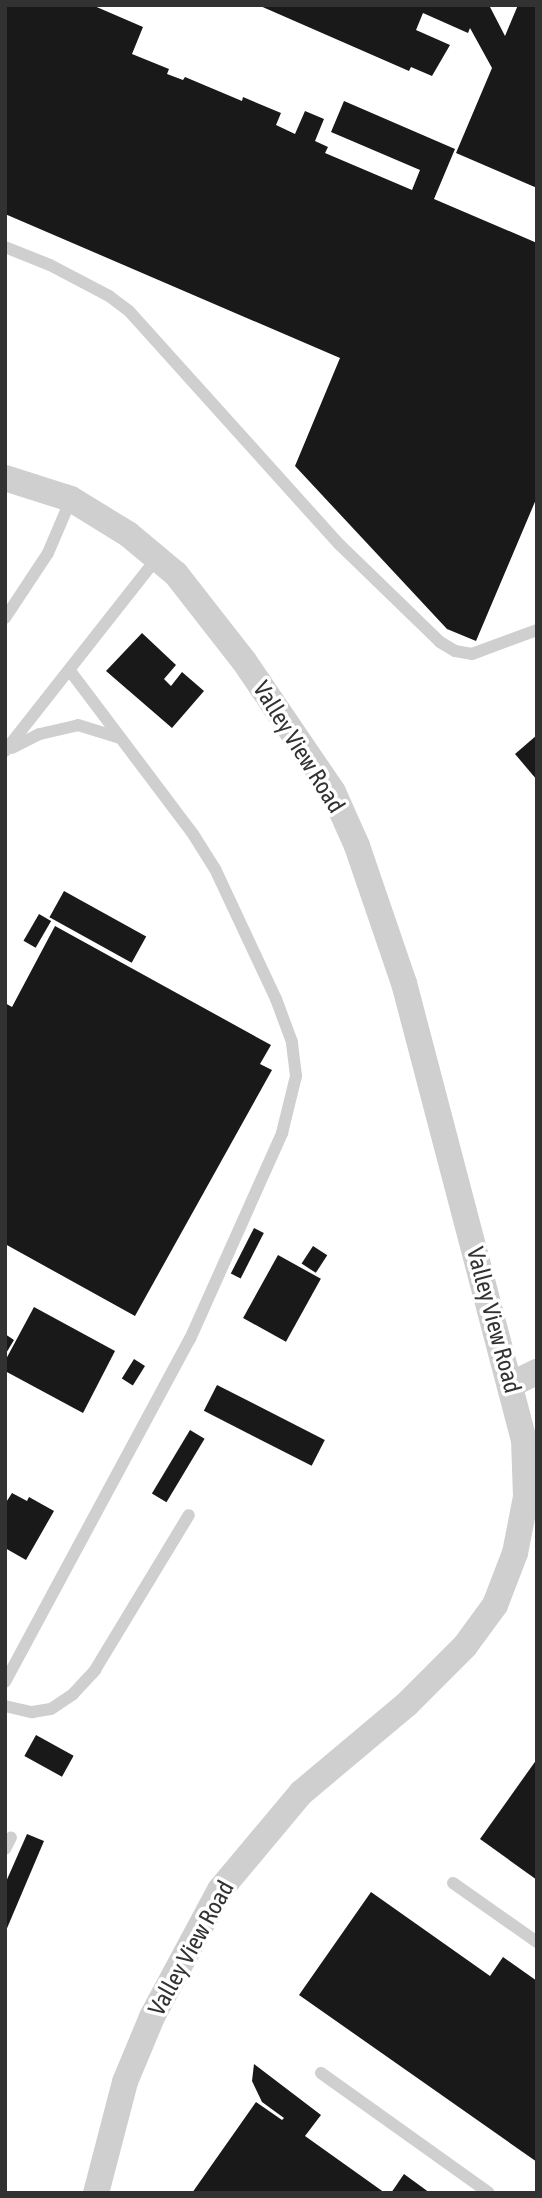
<!DOCTYPE html>
<style>
body{margin:0}
#map{position:relative;width:542px;height:2198px;overflow:hidden;background:#fff;font-family:"Asap Condensed",sans-serif}
div>[style]{position:absolute}
[style*='--x']{left:calc(var(--x)*1px);top:calc(var(--y)*1px);width:calc(var(--w)*1px);rotate:calc(var(--a)*1deg)}
.building>*{inset:0;background:#191919;transform-origin:0 0}
.service>*{height:12px;margin:-6px;padding:0 6px;transform-origin:6px;border-radius:6px;background:#cfcfcf}
.minor>*{height:26px;margin:-13px;padding:0 13px;transform-origin:13px;border-radius:13px;background:#cfcfcf}
span{translate:-50% -50%;white-space:nowrap;text-align:center;line-height:1.15;-webkit-text-stroke:7px #fff;paint-order:stroke}
.street-label{font-size:24px;color:#323232}
.frame{position:absolute;inset:0;border:7px solid #323232;pointer-events:none}
</style>
<div id="map">
<div class="building">
<div style="clip-path:polygon(5px 5px,92px 5px,143px 27px,132px 54px,169px 69px,167px 74px,183px 80px,185px 77px,242px 101px,243px 97px,281px 113px,276px 125px,295px 134px,305px 111px,324px 119px,315px 141px,328px 147px,325px 153px,412px 190px,420px 170px,331px 132px,344px 101px,455px 149px,434px 199px,537px 243px,537px 497px,476px 641px,447px 629px,295px 466px,340px 358px,5px 214px)"></div>
<div style="clip-path:polygon(258px 5px,489px 5px,505px 36px,518px 5px,537px 5px,537px 188px,456px 153px,492px 68px,470px 28px,468px 33px,423px 13px,416px 30px,450px 45px,432px 76px,411px 67px,409px 71px)"></div>
<div style="clip-path:polygon(142px 633px,176px 665px,164px 679px,171px 686px,182px 672px,204px 691px,172px 728px,106px 671px)"></div>
<div style="clip-path:polygon(537px 735px,537px 780px,515px 754px)"></div>
<div style="left:64px;top:891px;width:94px;height:30px;rotate:29deg"></div>
<div style="left:39px;top:914px;width:14px;height:31px;rotate:30deg"></div>
<div style="clip-path:polygon(55px 926px,271px 1045px,260px 1064px,272px 1070px,135px 1316px,5px 1244px,5px 1003px,12px 1007px)"></div>
<div style="left:254px;top:1228px;width:11px;height:51px;rotate:27deg"></div>
<div style="left:313px;top:1246px;width:17px;height:21px;rotate:33deg"></div>
<div style="left:278px;top:1255px;width:49px;height:72px;rotate:29deg"></div>
<div style="clip-path:polygon(34px 1307px,115px 1351px,83px 1413px,5px 1371px,5px 1361px)"></div>
<div style="clip-path:polygon(5px 1334px,14px 1340px,5px 1355px)"></div>
<div style="left:134px;top:1359px;width:13px;height:23px;rotate:32deg"></div>
<div style="left:217px;top:1385px;width:121px;height:29px;rotate:27deg"></div>
<div style="left:190px;top:1430px;width:17px;height:74px;rotate:31deg"></div>
<div style="clip-path:polygon(12px 1493px,27px 1501px,29px 1497px,54px 1511px,26px 1560px,5px 1548px,5px 1504px)"></div>
<div style="left:36px;top:1735px;width:43px;height:24px;rotate:29deg"></div>
<div style="clip-path:polygon(537px 1759px,537px 1880px,480px 1839px)"></div>
<div style="clip-path:polygon(27px 1834px,44px 1841px,5px 1933px,5px 1884px)"></div>
<div style="clip-path:polygon(371px 1892px,490px 1976px,503px 1957px,537px 1981px,537px 2162px,299px 1995px)"></div>
<div style="clip-path:polygon(254px 2064px,321px 2115px,305px 2136px,385px 2193px,192px 2193px,256px 2102px,282px 2120px,284px 2118px,262px 2102px,252px 2081px)"></div>
<div style="clip-path:polygon(404px 2174px,430px 2193px,391px 2193px)"></div>
</div>
<div class="service">
<div style="--x:5;--y:247;--w:48;--a:21.8"></div>
<div style="--x:50;--y:265;--w:67;--a:27.7"></div>
<div style="--x:109;--y:296;--w:25;--a:37"></div>
<div style="--x:129;--y:311;--w:315;--a:48"></div>
<div style="--x:340;--y:545;--w:139;--a:44.1"></div>
<div style="--x:440;--y:642;--w:17;--a:31"></div>
<div style="--x:455;--y:651;--w:17;--a:10"></div>
<div style="--x:472;--y:654;--w:69;--a:-20.3"></div>
<div style="--x:5;--y:618;--w:78;--a:-56.5"></div>
<div style="--x:48;--y:553;--w:59;--a:-66.9"></div>
<div style="--x:12;--y:748;--w:31;--a:-27"></div>
<div style="--x:40;--y:734;--w:39;--a:-13"></div>
<div style="--x:78;--y:725;--w:44;--a:17.2"></div>
<div style="--x:5;--y:751;--w:246;--a:-51.8"></div>
<div style="--x:5;--y:1682;--w:390;--a:-61.7"></div>
<div style="--x:190;--y:1339;--w:226;--a:-65.9"></div>
<div style="--x:282;--y:1133;--w:59;--a:-76.2"></div>
<div style="--x:296;--y:1076;--w:34;--a:-97"></div>
<div style="--x:292;--y:1042;--w:46;--a:-110.4"></div>
<div style="--x:276;--y:999;--w:144;--a:-115.1"></div>
<div style="--x:215;--y:869;--w:41;--a:-122.2"></div>
<div style="--x:193;--y:834;--w:204;--a:-127"></div>
<div style="--x:5;--y:1706;--w:28;--a:13"></div>
<div style="--x:32;--y:1712;--w:19;--a:-9"></div>
<div style="--x:51;--y:1709;--w:27;--a:-34"></div>
<div style="--x:73;--y:1694;--w:33;--a:-47"></div>
<div style="--x:95;--y:1670;--w:181;--a:-58.8"></div>
<div style="--x:5;--y:1849;--w:13;--a:-63"></div>
<div style="--x:453;--y:1883;--w:103;--a:35.1"></div>
<div style="--x:321;--y:2073;--w:206;--a:35.5"></div>
</div>
<div class="minor">
<div style="--x:5;--y:478;--w:69;--a:17.7"></div>
<div style="--x:71;--y:499;--w:67;--a:31.6"></div>
<div style="--x:128;--y:534;--w:62;--a:39.8"></div>
<div style="--x:176;--y:574;--w:110;--a:52"></div>
<div style="--x:244;--y:661;--w:158;--a:55.8"></div>
<div style="--x:333;--y:792;--w:59;--a:66"></div>
<div style="--x:357;--y:846;--w:145;--a:71.1"></div>
<div style="--x:404;--y:983;--w:472;--a:75.3"></div>
<div style="--x:524;--y:1439;--w:58;--a:88"></div>
<div style="--x:526;--y:1497;--w:57;--a:101.1"></div>
<div style="--x:515;--y:1553;--w:56;--a:111"></div>
<div style="--x:495;--y:1605;--w:51;--a:126.2"></div>
<div style="--x:465;--y:1646;--w:82;--a:135"></div>
<div style="--x:407;--y:1704;--w:138;--a:140"></div>
<div style="--x:301;--y:1793;--w:126;--a:129.9"></div>
<div style="--x:220;--y:1890;--w:144;--a:118.2"></div>
<div style="--x:152;--y:2017;--w:70;--a:112.6"></div>
<div style="--x:125;--y:2082;--w:115;--a:104.6"></div>
<div style="--x:512;--y:1384;--w:28;--a:-26"></div>
</div>
<div class="street-label">
<span style="left:299px;top:747px;rotate:58deg">Valley View Road</span>
<span style="left:494px;top:1320px;rotate:75deg">Valley View Road</span>
<span style="left:191px;top:1948px;rotate:-61deg">Valley View Road</span>
</div>
<div class="frame"></div>
</div>
